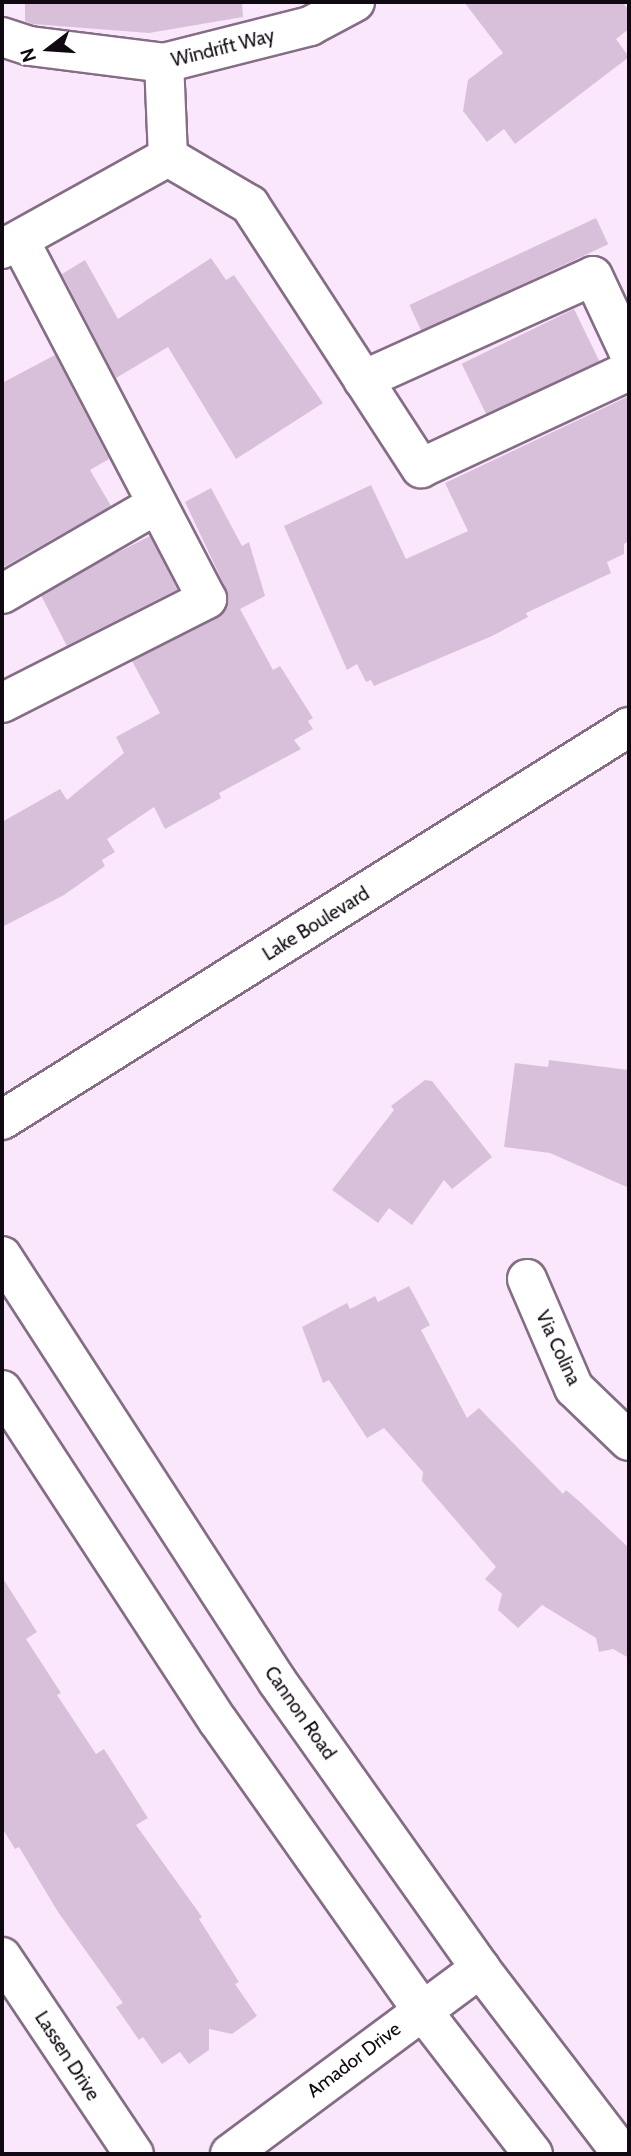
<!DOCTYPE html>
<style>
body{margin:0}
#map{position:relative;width:631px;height:2156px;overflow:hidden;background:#fbe7fc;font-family:Cabin,sans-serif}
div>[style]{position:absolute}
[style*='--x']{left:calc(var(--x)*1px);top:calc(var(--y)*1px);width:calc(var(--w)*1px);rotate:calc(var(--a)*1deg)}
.building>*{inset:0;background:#d9c0da;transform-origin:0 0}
.roads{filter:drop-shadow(2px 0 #846d85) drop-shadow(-2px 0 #846d85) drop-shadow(0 2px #846d85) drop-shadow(0 -2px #846d85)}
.minor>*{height:38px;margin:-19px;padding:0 19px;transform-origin:19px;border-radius:19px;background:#fff}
.major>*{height:38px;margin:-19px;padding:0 19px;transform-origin:19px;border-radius:19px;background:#fff}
span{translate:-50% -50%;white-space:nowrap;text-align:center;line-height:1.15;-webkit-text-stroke:7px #fff;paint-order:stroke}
.street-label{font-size:19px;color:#110912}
.frame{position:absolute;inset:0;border:4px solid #110912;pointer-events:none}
.north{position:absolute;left:14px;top:14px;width:70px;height:70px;-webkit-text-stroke:5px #fff;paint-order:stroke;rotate:253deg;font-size:19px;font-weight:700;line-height:28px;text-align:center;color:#110912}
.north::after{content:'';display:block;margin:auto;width:24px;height:32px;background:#110912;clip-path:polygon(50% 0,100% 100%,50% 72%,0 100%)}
</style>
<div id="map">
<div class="building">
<div style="clip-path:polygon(25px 2px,242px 2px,243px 17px,149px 33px,32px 24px,25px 21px)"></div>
<div style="clip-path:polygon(464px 2px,622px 2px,629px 10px,629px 29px,616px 39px,629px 57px,515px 144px,504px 129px,487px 142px,463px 111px,468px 80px,503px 53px)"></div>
<div style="left:596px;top:218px;width:29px;height:206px;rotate:65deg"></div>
<div style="clip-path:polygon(211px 258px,226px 280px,234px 275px,323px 403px,236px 459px,168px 347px,116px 378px,62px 274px,85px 260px,118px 319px)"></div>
<div style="left:574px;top:309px;width:58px;height:125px;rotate:64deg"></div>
<div style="clip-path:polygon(55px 355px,109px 459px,90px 470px,111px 506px,2px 568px,2px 383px)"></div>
<div style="clip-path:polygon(629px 396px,629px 541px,624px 544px,624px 554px,607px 562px,611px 573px,526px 613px,528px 617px,492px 636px,374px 686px,371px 680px,366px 682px,357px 664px,347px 670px,284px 526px,371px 485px,406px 559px,468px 531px,445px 483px)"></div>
<div style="clip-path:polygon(211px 488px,242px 546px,249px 542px,265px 596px,240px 609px,273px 670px,280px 666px,313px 718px,308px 721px,313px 729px,294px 740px,301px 749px,219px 793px,221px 798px,165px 829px,154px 807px,107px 839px,115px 852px,102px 860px,105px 866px,64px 895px,2px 927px,2px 822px,60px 789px,67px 800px,124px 753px,116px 737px,160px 713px,132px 661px,226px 610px,226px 589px,185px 502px)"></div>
<div style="left:150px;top:536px;width:60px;height:124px;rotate:63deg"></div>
<div style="clip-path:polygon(549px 1060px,629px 1070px,629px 1188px,550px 1153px,504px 1147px,515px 1063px,548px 1067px)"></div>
<div style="clip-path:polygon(425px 1080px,432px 1081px,492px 1157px,452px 1189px,444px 1180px,412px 1225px,389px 1208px,378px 1223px,332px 1190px,394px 1110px,391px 1106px)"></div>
<div style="clip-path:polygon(409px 1286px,430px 1325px,421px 1330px,467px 1418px,479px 1408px,563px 1494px,566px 1490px,579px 1501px,629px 1548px,629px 1658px,613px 1649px,599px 1652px,596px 1638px,542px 1605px,518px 1628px,498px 1610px,502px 1594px,485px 1579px,496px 1567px,422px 1481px,423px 1472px,384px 1428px,367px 1438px,329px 1380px,323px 1383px,302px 1327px,347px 1303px,350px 1309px,375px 1296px,378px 1302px)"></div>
<div style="clip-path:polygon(2px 1577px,37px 1632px,26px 1639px,61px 1693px,57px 1695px,96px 1754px,104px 1749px,148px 1818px,136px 1825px,202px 1917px,199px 1919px,239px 1982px,235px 1984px,257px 2016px,232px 2034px,209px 2029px,209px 2050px,189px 2064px,180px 2052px,162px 2064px,143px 2037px,139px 2040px,116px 2007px,123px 2003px,58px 1912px,19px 1847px,15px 1849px,2px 1828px)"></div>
</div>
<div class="roads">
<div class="minor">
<div style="--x:2;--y:37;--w:29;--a:18"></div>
<div style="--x:30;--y:46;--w:135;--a:7.2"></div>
<div style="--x:164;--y:63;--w:151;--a:-14.2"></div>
<div style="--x:310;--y:26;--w:51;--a:-28.1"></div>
<div style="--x:168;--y:157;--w:95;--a:30.3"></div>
<div style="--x:250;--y:205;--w:314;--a:57"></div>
<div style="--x:421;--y:468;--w:230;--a:-25"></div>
<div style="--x:2;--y:249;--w:190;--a:-29"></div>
<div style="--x:168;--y:157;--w:94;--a:-92.4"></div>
<div style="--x:363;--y:380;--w:252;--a:-24.3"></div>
<div style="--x:593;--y:276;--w:85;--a:64.9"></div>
<div style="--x:2;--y:594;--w:179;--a:-30.1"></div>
<div style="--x:2;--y:703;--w:230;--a:-26.9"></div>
<div style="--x:207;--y:599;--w:405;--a:-117.6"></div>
<div style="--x:2;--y:1120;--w:740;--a:-32.08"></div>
<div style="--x:527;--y:1279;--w:119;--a:66.7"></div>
<div style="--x:574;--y:1388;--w:76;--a:43.9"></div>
<div style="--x:2;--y:1957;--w:237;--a:56.2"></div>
<div style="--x:230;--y:2154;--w:312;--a:-36.6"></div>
</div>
<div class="major">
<div style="--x:2;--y:1256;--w:506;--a:57.09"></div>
<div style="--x:277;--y:1681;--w:352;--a:54.7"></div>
<div style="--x:480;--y:1968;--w:234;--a:52.6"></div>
<div style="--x:2;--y:1390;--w:395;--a:56.9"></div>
<div style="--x:218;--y:1721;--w:352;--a:54.8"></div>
<div style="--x:421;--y:2009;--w:183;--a:52.3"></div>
</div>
</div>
<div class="street-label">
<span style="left:223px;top:48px;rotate:-14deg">Windrift Way</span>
<span style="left:316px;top:924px;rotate:-32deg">Lake Boulevard</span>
<span style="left:558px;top:1348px;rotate:65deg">Via Colina</span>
<span style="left:300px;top:1713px;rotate:55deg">Cannon Road</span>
<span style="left:67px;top:2056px;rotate:57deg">Lassen Drive</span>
<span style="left:354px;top:2060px;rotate:-37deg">Amador Drive</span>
</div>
<div class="frame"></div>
<div class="north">N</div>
</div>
